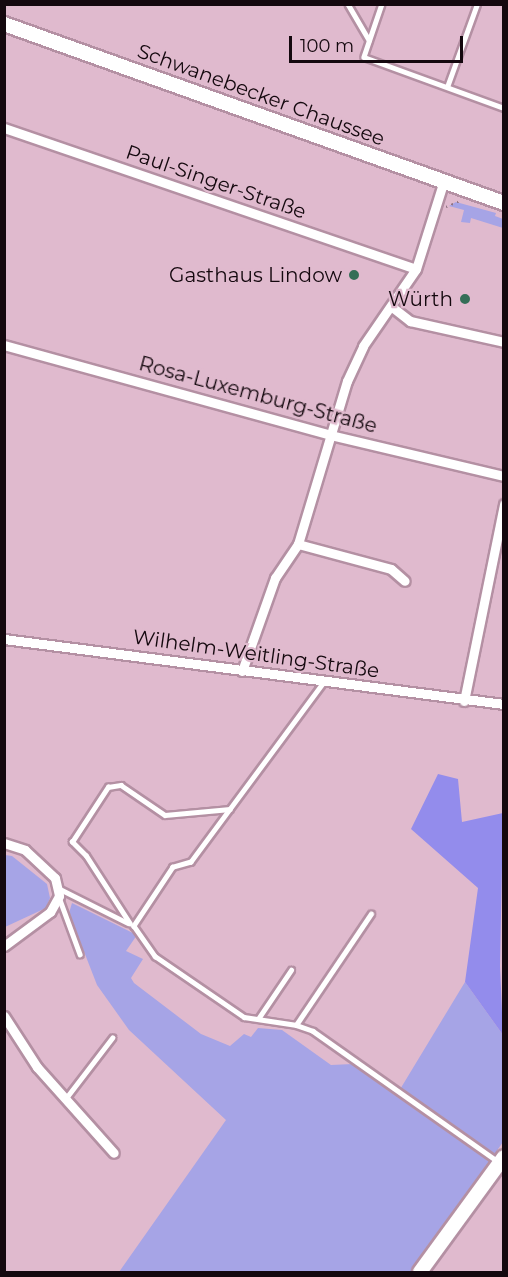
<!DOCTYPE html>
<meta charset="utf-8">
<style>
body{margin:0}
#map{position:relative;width:508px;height:1277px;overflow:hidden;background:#e0bace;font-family:Montserrat,sans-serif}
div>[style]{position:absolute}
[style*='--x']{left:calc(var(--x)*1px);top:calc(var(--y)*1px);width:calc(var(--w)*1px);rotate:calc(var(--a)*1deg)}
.green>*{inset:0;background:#a6a4e6}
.forest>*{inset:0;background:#938cec}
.path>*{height:2px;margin-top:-1px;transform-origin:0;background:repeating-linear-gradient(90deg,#907483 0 1.5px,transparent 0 6px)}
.roads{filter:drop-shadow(2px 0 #b490a3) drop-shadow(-2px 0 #b490a3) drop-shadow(0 2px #b490a3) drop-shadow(0 -2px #b490a3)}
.lane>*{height:4.5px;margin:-2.25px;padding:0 2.25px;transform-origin:2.25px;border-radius:2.25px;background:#fff}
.street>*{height:9px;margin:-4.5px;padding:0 4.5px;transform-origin:4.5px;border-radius:4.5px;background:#fff}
.secondary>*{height:14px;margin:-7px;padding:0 7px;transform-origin:7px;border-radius:7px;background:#fff}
.dots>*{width:16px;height:16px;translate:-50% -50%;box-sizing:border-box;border:3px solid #e0bace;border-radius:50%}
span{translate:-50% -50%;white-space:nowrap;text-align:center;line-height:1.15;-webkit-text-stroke:4.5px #e0bace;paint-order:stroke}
.street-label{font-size:20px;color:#14080e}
.poi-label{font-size:20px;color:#14080e}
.right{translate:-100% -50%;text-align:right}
.frame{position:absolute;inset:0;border:6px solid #14080e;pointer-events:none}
.scale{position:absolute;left:289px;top:36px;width:174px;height:27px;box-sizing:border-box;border:3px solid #14080e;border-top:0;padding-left:8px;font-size:18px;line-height:21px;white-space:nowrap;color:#14080e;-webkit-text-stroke:4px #e0bace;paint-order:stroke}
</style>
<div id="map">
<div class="green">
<div style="clip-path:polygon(456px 202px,496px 213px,495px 216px,503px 219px,503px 228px,471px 218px,470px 223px,461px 222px,464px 210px,449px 206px)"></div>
<div style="clip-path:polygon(5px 855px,12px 856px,47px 884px,50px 898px,46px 908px,5px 927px)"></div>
<div style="clip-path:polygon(72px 903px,137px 935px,126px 951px,143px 959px,131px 978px,134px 983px,201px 1034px,230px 1046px,244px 1034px,251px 1037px,258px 1028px,282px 1030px,331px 1065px,353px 1064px,396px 1096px,465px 982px,503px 1035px,503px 1142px,411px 1272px,119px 1272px,226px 1120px,129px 1030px,97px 985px,69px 913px)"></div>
</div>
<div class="forest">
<div style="clip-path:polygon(438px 774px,458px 779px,462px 822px,503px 813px,500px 966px,503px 1035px,465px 982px,478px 888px,411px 829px)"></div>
</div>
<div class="path">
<div style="--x:446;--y:207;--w:15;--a:-23"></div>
</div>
<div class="roads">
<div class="lane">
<div style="--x:348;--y:4;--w:42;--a:59.7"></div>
<div style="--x:382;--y:4;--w:56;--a:108.8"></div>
<div style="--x:364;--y:57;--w:149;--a:20"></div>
<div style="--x:447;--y:87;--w:88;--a:-70.1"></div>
<div style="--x:325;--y:681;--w:225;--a:126.5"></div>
<div style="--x:191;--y:862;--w:19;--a:164"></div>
<div style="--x:173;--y:867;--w:71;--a:123.5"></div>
<div style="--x:134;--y:926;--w:37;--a:55"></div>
<div style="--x:155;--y:956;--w:108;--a:34.4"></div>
<div style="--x:244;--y:1017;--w:53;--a:8.7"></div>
<div style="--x:296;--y:1025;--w:18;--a:19"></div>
<div style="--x:313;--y:1031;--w:225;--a:35.2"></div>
<div style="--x:58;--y:888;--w:78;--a:26.6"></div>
<div style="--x:59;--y:897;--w:61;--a:69.8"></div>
<div style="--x:130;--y:924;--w:81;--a:-122.9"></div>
<div style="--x:86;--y:856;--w:20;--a:-135"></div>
<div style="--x:72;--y:842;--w:66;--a:-56.8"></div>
<div style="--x:108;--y:787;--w:13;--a:-9"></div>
<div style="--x:121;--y:785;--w:53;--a:34.3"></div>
<div style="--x:165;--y:815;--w:65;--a:-5.3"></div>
<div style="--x:258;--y:1019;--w:59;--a:-56"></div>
<div style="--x:296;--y:1025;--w:134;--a:-56"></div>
<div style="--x:66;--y:1098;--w:76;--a:-52.5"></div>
</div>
<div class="street">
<div style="--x:4;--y:128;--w:435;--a:18.9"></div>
<div style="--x:392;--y:307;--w:23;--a:38"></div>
<div style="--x:410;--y:321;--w:96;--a:12.6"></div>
<div style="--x:4;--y:345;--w:338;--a:15.4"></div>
<div style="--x:330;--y:435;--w:179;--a:13.3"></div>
<div style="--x:298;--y:544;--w:96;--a:15"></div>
<div style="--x:391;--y:569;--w:18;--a:41"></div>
<div style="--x:4;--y:639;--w:504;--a:7.41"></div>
<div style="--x:242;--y:671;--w:99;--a:-70.5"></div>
<div style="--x:275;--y:578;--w:41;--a:-55.9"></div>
<div style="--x:298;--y:544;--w:170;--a:-73.3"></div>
<div style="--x:347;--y:381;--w:38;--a:-65"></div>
<div style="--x:363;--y:346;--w:93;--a:-55.5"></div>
<div style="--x:416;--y:269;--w:93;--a:-72.5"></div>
<div style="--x:464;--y:701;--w:201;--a:-78.5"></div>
<div style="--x:4;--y:843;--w:22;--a:18"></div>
<div style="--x:25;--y:850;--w:41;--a:43"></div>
<div style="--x:55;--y:878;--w:18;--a:77"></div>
<div style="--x:59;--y:896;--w:18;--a:119"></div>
<div style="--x:50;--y:912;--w:57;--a:143.5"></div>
<div style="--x:4;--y:1016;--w:61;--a:57.1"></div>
<div style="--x:37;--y:1067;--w:115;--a:48.2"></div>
</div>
<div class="secondary">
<div style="--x:4;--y:24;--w:531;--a:19.7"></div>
<div style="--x:420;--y:1272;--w:142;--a:-53.9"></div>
</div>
</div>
<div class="dots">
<div style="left:354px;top:275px;background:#346e57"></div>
<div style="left:465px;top:299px;background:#346e57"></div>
</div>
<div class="street-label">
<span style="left:261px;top:95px;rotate:20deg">Schwanebecker Chaussee</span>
<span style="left:216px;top:182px;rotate:19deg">Paul-Singer-Straße</span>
<span style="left:258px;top:395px;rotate:15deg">Rosa-Luxemburg-Straße</span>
<span style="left:256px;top:654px;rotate:8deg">Wilhelm-Weitling-Straße</span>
</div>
<div class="poi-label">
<span class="right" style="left:342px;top:275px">Gasthaus Lindow</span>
<span class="right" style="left:453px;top:299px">Würth</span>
</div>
<div class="frame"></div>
<div class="scale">100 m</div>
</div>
